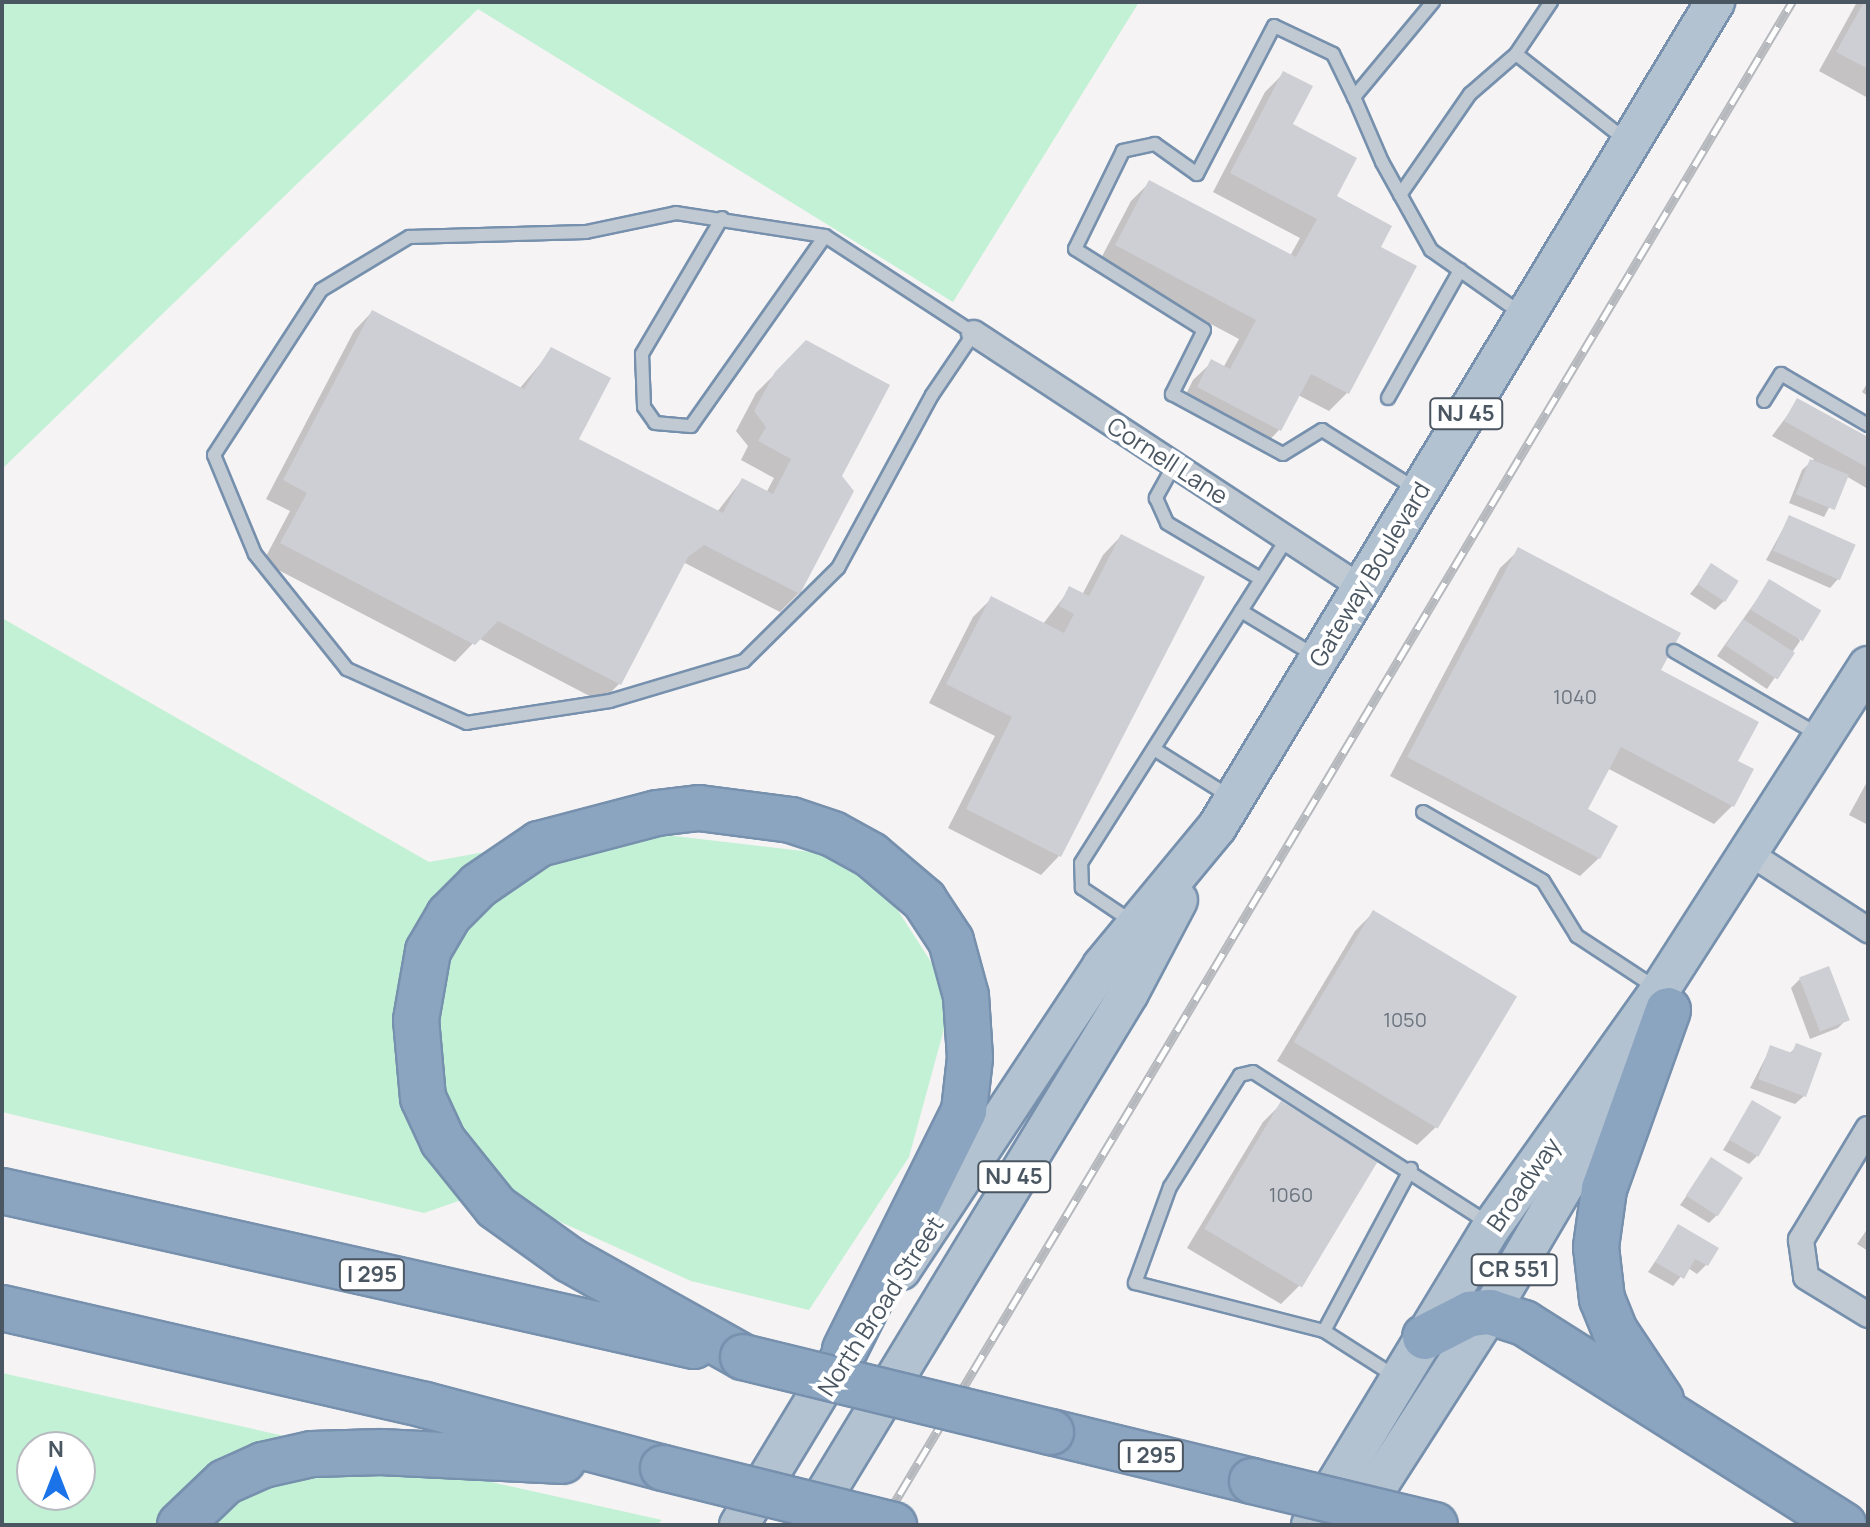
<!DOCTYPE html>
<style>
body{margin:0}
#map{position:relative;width:1870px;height:1527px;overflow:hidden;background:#f5f3f3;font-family:Manrope,sans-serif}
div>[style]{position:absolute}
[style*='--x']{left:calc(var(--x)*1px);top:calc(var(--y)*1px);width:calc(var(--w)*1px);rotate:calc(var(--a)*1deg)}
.green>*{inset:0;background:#c3f1d5}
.shadow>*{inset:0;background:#0003}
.building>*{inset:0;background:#cdcfd5;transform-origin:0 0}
.roads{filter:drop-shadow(2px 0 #7690ad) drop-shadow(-2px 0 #7690ad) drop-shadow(0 2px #7690ad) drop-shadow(0 -2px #7690ad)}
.lane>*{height:12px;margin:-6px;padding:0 6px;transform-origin:6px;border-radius:6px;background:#c1cad2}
.street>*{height:24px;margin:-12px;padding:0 12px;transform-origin:12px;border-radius:12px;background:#c1cad2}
.primary>*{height:38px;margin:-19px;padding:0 19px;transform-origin:19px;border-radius:19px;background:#b3c2d1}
.highway>*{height:44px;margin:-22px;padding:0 22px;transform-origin:22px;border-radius:22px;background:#8ba5c1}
.rail>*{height:9px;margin-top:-4.5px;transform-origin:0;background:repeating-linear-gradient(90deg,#fff 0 18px,#b5b8bd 0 36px);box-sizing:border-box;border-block:2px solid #b5b8bd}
.bridges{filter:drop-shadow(2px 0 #7690ad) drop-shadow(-2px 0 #7690ad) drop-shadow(0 2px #7690ad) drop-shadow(0 -2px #7690ad)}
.highway-bridge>*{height:44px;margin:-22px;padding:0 22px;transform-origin:22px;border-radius:22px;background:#8ba5c1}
span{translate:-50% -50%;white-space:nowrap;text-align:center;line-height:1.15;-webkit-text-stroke:8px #fff;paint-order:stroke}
.number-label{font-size:20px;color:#6b747e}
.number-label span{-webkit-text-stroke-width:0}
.shield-label span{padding:2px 6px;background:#fff;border:2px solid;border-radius:6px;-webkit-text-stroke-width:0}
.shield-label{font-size:22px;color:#4a5661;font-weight:700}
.street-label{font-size:24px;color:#4a5661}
.frame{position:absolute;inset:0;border:4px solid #4a5661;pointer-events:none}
.north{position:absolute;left:16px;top:1431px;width:80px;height:80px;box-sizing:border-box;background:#fff;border:2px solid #b7bbc0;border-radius:50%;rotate:0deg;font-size:22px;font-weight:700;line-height:32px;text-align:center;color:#4a5661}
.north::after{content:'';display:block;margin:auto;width:28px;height:36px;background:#1a73e8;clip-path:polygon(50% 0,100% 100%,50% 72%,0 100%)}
</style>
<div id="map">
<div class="green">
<div style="clip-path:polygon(2px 2px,1139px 2px,953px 302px,478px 9px,2px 469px)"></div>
<div style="clip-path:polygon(2px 618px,429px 862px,614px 829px,864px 858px,953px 996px,909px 1157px,809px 1310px,691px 1281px,490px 1190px,424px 1213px,2px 1112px)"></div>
<div style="clip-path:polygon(evenodd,2px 1373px,662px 1520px,656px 1525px,2px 1525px,2px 1373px,32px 1447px,80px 1447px,80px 1495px,32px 1495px,32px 1447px)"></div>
</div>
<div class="shadow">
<div style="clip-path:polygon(1857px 2px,1868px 2px,1868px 98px,1819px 71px)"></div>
<div style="clip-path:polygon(1284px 73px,1290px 125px,1334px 197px,1378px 248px,1347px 393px,1329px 411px,1298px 395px,1279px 430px,1261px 449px,1180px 406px,1193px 380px,1212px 362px,1223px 368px,1239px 339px,1098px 264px,1131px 201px,1150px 182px,1290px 256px,1300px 238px,1213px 192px,1265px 92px)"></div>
<div style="clip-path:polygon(372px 312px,520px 388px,552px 350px,576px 440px,717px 512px,742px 480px,766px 493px,774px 478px,741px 460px,748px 446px,736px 431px,756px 393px,806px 343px,840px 477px,799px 593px,780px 612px,683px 562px,619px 684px,601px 702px,478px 638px,455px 662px,263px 562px,290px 511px,266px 499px,354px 331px)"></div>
<div style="clip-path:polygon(1868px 382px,1868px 396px,1862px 392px)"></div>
<div style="clip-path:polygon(1798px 401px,1868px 439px,1868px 489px,1846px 476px,1824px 517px,1789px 503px,1802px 470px,1814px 459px,1772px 436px)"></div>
<div style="clip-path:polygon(1789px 518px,1838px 579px,1830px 588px,1766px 560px)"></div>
<div style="clip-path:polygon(1121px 536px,1202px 578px,1059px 856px,1041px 875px,948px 828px,995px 736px,929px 703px,973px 617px,992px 598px,1043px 624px,1070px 589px,1082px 595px,1103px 555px)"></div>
<div style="clip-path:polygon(1519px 550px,1658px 671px,1736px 762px,1732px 806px,1714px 824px,1607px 768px,1585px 810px,1599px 858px,1580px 876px,1390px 776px,1500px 568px)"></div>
<div style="clip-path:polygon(1712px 566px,1724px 601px,1715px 610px,1690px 594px)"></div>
<div style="clip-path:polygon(1770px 581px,1800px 641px,1767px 689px,1717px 656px)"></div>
<div style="clip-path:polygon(1868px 780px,1868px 825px,1849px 815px)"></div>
<div style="clip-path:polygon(1374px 912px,1436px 1127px,1417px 1145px,1277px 1061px,1355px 931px)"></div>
<div style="clip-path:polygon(1800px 979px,1847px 1019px,1838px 1028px,1810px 1039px,1791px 988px)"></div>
<div style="clip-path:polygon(1797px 1046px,1804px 1096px,1795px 1104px,1750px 1088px,1771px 1047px,1789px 1054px)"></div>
<div style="clip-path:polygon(1752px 1103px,1758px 1155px,1749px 1164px,1723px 1150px)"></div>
<div style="clip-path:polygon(1281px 1104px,1299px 1286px,1281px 1304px,1187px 1248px,1263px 1122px)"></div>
<div style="clip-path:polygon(1712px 1160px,1718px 1214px,1709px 1223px,1680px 1205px)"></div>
<div style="clip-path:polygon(1679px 1226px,1706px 1265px,1697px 1274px,1688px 1268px,1673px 1286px,1648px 1272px)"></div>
<div style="clip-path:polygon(1868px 1228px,1868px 1251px,1857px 1244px)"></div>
</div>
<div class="building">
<div style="clip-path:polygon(1864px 2px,1868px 2px,1868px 69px,1836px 52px)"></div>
<div style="clip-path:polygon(1283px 71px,1313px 86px,1293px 124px,1357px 158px,1337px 196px,1392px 226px,1381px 247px,1417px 266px,1349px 394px,1311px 374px,1281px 431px,1197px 387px,1211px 359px,1230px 369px,1256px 320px,1115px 245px,1149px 180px,1296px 257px,1317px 219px,1230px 173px)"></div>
<div style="clip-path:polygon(372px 310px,524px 389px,551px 347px,611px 378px,579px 439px,723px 513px,742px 478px,773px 494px,791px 459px,758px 441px,766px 427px,754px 411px,775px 372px,806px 340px,890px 385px,842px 476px,854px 491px,800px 594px,704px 545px,688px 557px,621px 685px,498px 621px,475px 645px,280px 543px,307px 493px,283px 480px)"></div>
<div style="clip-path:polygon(1797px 398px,1868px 437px,1868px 468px,1784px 421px)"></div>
<div style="left:1810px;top:459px;width:42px;height:38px;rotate:22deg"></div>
<div style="left:1789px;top:515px;width:73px;height:39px;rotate:24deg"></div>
<div style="clip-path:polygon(1121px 534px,1205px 577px,1061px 857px,966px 809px,1012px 717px,946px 684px,991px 596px,1064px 633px,1074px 614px,1059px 606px,1069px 586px,1089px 596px)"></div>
<div style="clip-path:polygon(1518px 547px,1681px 633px,1661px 670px,1759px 722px,1738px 761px,1754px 769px,1734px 807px,1621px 747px,1588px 809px,1618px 826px,1600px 859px,1407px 757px)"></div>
<div style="left:1711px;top:563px;width:33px;height:25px;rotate:33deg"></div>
<div style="left:1769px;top:579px;width:61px;height:36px;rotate:31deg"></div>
<div style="left:1743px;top:619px;width:62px;height:32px;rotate:33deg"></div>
<div style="left:1373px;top:910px;width:168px;height:154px;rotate:31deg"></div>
<div style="left:1829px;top:966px;width:58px;height:32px;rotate:69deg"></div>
<div style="clip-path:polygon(1796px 1043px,1822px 1053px,1806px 1097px,1758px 1079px,1770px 1045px,1792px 1053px)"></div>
<div style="left:1752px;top:1100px;width:34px;height:46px;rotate:30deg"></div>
<div style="left:1281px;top:1101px;width:114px;height:149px;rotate:31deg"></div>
<div style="left:1711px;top:1157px;width:38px;height:46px;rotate:33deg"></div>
<div style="clip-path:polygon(1678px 1224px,1719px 1248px,1708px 1266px,1695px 1259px,1684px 1279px,1655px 1262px)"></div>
</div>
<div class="roads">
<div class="lane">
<div style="--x:1433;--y:2;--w:124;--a:129.7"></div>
<div style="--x:1354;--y:97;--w:71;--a:66.7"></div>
<div style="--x:1382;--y:162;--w:101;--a:60.9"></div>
<div style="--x:1431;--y:250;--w:111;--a:35.1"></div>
<div style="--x:1516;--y:54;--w:141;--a:38.1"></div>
<div style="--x:1354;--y:97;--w:48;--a:-116"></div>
<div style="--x:1333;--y:54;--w:65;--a:-154.6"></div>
<div style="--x:1274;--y:26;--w:167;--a:117.5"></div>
<div style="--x:1197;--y:174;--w:52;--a:-144.5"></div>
<div style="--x:1155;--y:144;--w:33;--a:168"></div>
<div style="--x:1123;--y:151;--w:109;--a:116.1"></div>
<div style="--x:1075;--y:249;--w:152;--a:32.1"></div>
<div style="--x:1204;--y:330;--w:72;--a:116.6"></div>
<div style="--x:1172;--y:394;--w:126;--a:28.4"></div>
<div style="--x:1283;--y:454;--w:46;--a:-31.6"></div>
<div style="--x:1322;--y:430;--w:111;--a:32.1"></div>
<div style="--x:1400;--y:195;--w:123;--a:-55.3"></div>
<div style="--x:1470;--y:94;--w:61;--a:-41"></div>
<div style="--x:1516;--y:54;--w:63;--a:-56.1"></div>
<div style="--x:676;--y:213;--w:151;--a:8.8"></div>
<div style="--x:825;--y:236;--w:178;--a:33.1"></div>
<div style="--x:974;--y:333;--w:75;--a:124.1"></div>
<div style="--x:932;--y:395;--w:197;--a:118.5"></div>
<div style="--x:838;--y:568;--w:132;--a:135.3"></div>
<div style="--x:744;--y:661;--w:140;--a:163.4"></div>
<div style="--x:610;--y:701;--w:145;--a:171.3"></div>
<div style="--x:467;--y:723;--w:132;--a:-155.8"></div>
<div style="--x:347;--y:669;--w:147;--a:-128.7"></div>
<div style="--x:255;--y:554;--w:107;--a:-112.5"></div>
<div style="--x:214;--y:455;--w:197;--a:-57"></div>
<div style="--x:321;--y:290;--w:103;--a:-31.1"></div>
<div style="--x:409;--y:237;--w:177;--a:-1.6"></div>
<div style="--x:586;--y:232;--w:92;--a:-11.9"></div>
<div style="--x:722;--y:218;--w:158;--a:120.5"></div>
<div style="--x:642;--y:354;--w:53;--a:87.8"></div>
<div style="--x:644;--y:407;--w:19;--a:55"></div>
<div style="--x:655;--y:423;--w:36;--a:5"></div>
<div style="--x:691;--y:426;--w:232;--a:-54.8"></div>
<div style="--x:1388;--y:398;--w:147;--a:-60.6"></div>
<div style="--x:1764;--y:401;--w:32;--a:-58"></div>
<div style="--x:1781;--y:374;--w:101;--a:30.4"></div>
<div style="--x:1174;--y:465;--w:38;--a:119"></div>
<div style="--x:1156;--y:498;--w:27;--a:66"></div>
<div style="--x:1167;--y:523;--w:109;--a:30.8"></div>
<div style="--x:1241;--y:611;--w:89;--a:31.2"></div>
<div style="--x:1674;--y:651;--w:165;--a:30.1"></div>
<div style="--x:1154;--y:749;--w:89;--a:32.1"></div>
<div style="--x:1423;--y:812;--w:138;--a:29.9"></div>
<div style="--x:1543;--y:881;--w:65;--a:58.3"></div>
<div style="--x:1577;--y:936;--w:95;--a:33.4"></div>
<div style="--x:1134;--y:923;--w:63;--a:-146.1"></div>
<div style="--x:1082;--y:888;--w:25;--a:-92"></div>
<div style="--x:1081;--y:863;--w:385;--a:-57.6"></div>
<div style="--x:1324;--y:1331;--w:195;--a:-165.7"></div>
<div style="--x:1135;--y:1283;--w:102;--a:-70"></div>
<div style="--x:1170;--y:1187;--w:132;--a:-58"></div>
<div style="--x:1240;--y:1075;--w:13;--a:-13"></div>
<div style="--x:1253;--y:1072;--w:282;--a:32.7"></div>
<div style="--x:1396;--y:1377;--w:85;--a:-147.4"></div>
<div style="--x:1324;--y:1331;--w:184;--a:-61.8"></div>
</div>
<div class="street">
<div style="--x:974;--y:333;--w:463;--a:33.3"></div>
<div style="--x:1751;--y:854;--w:140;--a:33"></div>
<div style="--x:1868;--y:1129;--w:130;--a:121.1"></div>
<div style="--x:1801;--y:1240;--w:37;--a:82"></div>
<div style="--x:1806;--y:1277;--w:73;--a:31.5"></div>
</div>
<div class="primary">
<div style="--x:901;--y:1270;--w:364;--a:-56.5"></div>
<div style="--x:1102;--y:966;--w:180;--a:-50.4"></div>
<div style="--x:1217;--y:827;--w:964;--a:-58.88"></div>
<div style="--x:739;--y:1525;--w:201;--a:-58.8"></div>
<div style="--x:806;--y:1525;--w:622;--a:-58.74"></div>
<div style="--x:1129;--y:993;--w:105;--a:-62.2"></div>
<div style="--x:1311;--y:1525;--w:351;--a:-58.8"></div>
<div style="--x:1493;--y:1225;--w:288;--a:-54.6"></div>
<div style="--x:1660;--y:990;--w:385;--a:-57.3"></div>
<div style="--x:1353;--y:1525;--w:253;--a:-57.3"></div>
<div style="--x:1490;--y:1312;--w:284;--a:-59.6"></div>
</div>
<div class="highway">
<div style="--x:2;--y:1191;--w:709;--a:12.63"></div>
<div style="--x:2;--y:1308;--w:434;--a:12.9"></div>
<div style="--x:425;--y:1405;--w:246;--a:14.8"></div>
<div style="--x:1425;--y:1337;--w:51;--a:-27.1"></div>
<div style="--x:1470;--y:1314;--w:20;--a:-6"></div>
<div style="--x:1490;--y:1312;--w:36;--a:18"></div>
<div style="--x:1524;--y:1323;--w:378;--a:32.3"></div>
<div style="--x:743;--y:1357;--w:198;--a:-150.7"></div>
<div style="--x:570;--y:1260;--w:91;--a:-144.4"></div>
<div style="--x:496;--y:1207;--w:85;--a:-128.8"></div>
<div style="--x:443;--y:1141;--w:47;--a:-114.9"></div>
<div style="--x:423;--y:1098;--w:78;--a:-95.1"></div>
<div style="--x:416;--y:1020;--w:70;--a:-80.1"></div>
<div style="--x:428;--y:951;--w:42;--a:-59.7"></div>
<div style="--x:449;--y:915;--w:42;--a:-45"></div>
<div style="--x:479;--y:885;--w:73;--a:-34.3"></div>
<div style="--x:539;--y:844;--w:122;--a:-14.7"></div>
<div style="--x:657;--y:813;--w:42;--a:-6.8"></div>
<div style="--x:699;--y:808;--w:93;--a:7.4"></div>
<div style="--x:791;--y:820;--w:44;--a:18.4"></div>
<div style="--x:833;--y:834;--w:43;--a:28.9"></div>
<div style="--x:871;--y:855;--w:70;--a:40.3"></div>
<div style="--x:924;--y:900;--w:49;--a:56.6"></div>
<div style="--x:951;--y:941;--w:57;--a:74.7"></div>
<div style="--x:966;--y:996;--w:62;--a:86.3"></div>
<div style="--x:970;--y:1058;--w:53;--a:96.5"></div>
<div style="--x:964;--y:1111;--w:267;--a:116.5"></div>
<div style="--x:1661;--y:1400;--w:83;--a:-123.7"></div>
<div style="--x:1615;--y:1331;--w:35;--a:-112"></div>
<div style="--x:1602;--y:1299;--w:52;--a:-96.6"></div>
<div style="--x:1596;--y:1247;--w:59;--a:-82.1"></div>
<div style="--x:1604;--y:1189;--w:190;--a:-70.3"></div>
<div style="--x:1051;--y:1432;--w:207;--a:13.7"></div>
<div style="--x:180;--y:1525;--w:62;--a:-43.7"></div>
<div style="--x:225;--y:1482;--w:42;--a:-24.1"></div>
<div style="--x:263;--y:1465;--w:50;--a:-12.7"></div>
<div style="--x:312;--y:1454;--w:70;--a:-1.6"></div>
<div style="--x:382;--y:1452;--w:181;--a:2.8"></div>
</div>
</div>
<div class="rail">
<div style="--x:881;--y:1525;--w:1775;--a:-59.11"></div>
</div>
<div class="bridges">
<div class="highway-bridge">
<div style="--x:743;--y:1357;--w:317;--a:13.7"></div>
<div style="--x:663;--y:1468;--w:238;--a:13.9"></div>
<div style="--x:1252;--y:1481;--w:188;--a:13.5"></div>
</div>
</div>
<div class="number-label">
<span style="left:1575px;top:696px">1040</span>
<span style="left:1405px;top:1019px">1050</span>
<span style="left:1291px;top:1194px">1060</span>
</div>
<div class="shield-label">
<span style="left:1466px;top:414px">NJ 45</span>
<span style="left:1014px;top:1177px">NJ 45</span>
<span style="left:1514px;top:1270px">CR 551</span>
<span style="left:372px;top:1275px">I 295</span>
<span style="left:1151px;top:1456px">I 295</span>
</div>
<div class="street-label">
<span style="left:1168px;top:460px;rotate:33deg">Cornell Lane</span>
<span style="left:1369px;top:574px;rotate:-59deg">Gateway Boulevard</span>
<span style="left:1523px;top:1184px;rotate:-55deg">Broadway</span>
<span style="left:880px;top:1306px;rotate:-57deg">North Broad Street</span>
</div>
<div class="frame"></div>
<div class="north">N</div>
</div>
